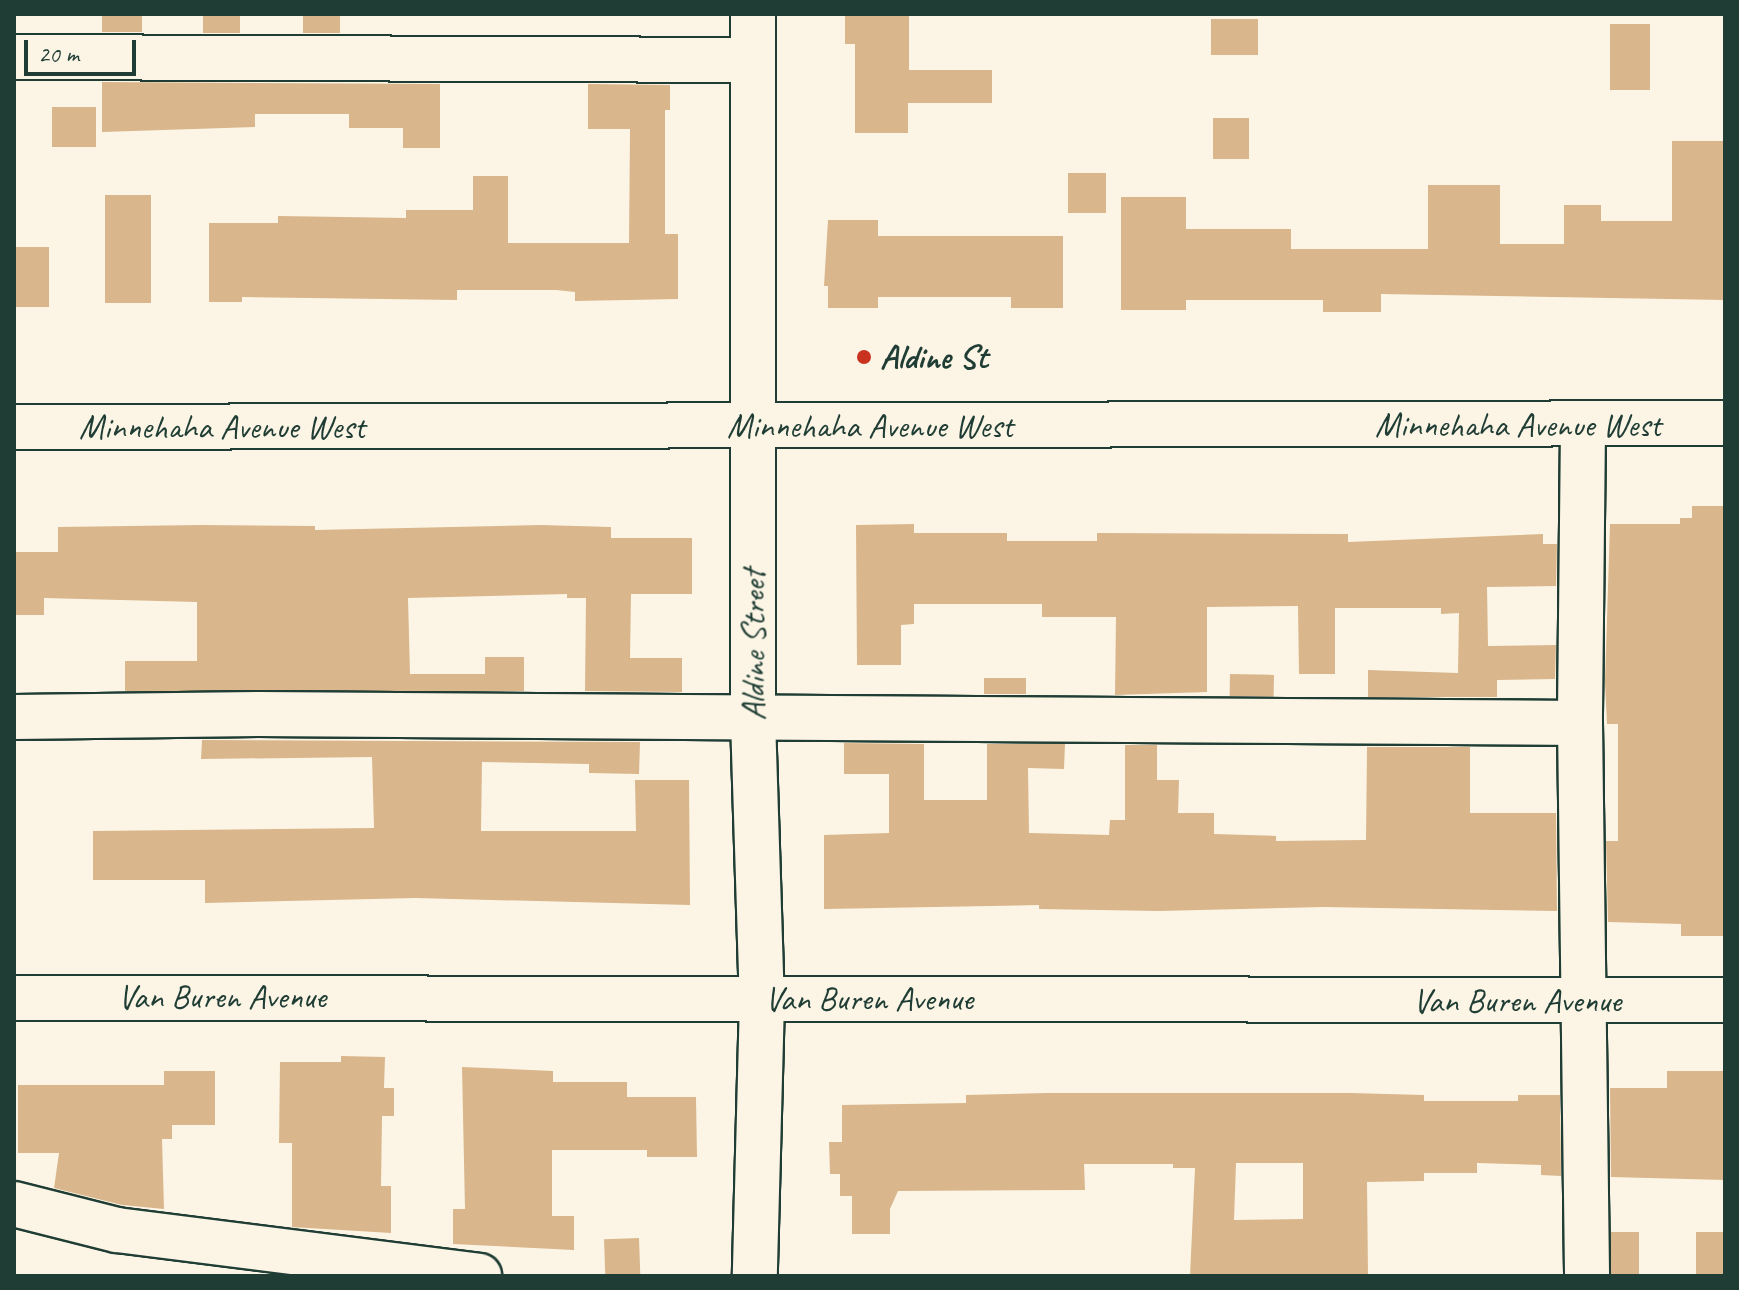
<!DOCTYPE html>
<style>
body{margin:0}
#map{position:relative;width:1739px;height:1290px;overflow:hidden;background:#fcf5e5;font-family:Caveat,sans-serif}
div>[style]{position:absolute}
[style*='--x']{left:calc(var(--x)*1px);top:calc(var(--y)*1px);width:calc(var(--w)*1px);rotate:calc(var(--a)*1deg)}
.building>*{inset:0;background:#d9b68b;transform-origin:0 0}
.roads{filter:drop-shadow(2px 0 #1f3d34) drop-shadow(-2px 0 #1f3d34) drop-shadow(0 2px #1f3d34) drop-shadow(0 -2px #1f3d34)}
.minor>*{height:44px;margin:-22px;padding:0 22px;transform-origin:22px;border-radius:22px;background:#fcf5e5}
.dots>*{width:22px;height:22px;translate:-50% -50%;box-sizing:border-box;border:4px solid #fcf5e5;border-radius:50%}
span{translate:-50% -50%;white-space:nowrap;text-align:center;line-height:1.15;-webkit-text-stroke:6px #fcf5e5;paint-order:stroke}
.poi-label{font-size:34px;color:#1f3d34;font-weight:700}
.left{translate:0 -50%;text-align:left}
.street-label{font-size:34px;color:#1f3d34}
.frame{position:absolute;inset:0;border:16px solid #1f3d34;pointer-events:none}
.scale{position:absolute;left:24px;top:40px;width:112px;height:36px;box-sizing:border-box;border:4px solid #1f3d34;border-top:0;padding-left:10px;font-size:24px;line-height:28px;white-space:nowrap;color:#1f3d34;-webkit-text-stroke:6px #fcf5e5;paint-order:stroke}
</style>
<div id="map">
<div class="building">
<div style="left:102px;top:14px;width:40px;height:18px"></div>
<div style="left:203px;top:14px;width:37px;height:19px"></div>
<div style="left:303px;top:14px;width:37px;height:19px"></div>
<div style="clip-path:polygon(845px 14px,909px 14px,909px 70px,992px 70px,992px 103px,908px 103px,908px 133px,855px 133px,855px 44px,845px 44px)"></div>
<div style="left:1211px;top:19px;width:47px;height:36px"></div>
<div style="left:1610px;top:24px;width:40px;height:66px"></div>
<div style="clip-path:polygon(102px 82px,440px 84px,440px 148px,403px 148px,403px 128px,349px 128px,349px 114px,255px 114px,255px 127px,102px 132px)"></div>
<div style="clip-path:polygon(588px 84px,670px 85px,670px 110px,665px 110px,665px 234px,678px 234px,678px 299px,575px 301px,575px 292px,556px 290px,457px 290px,457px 300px,242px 297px,242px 302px,209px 302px,209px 223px,278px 223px,278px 216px,406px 218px,406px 210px,473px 210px,473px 176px,508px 176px,508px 243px,629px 243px,630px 129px,588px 129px)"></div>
<div style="left:52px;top:107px;width:44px;height:40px"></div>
<div style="left:1213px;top:118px;width:36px;height:41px"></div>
<div style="clip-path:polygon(1672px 141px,1725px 141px,1725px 300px,1381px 294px,1381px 312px,1323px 312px,1323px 300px,1186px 300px,1186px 310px,1121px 310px,1121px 197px,1186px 197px,1186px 229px,1291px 229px,1291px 249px,1428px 249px,1428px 185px,1500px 185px,1500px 244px,1564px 244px,1564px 205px,1601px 205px,1601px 221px,1672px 221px)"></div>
<div style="left:1068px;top:173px;width:38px;height:40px"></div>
<div style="left:105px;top:195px;width:46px;height:108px"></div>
<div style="clip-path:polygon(828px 220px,878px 220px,878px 236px,1063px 236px,1063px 308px,1011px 308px,1011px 297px,878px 297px,878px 308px,828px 308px,828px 286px,824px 286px)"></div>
<div style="left:14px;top:247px;width:35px;height:60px"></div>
<div style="clip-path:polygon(1692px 506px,1725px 506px,1725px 936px,1681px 936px,1681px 924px,1608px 922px,1606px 841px,1618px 841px,1618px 724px,1607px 724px,1605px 682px,1610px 524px,1680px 524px,1680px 518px,1692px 518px)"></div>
<div style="clip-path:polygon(914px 524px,914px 533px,1007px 533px,1007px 541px,1097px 541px,1097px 533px,1348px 534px,1348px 542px,1543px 534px,1543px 544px,1557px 544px,1556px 586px,1487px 587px,1488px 646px,1556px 645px,1555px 679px,1497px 680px,1497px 697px,1368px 697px,1368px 670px,1458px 673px,1459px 613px,1441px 614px,1441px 608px,1335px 608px,1335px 674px,1299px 674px,1298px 606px,1207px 607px,1207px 692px,1115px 695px,1116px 617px,1042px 617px,1042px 604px,914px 604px,914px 624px,901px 625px,901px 665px,857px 665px,856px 525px)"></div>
<div style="clip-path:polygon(201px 525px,315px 526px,315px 530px,541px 525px,611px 527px,611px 538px,692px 538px,692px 594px,631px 594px,630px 658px,682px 658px,682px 692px,585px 691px,586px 598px,567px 598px,567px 594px,408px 598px,410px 674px,485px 674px,485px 657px,524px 657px,524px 691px,125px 691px,125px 661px,197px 661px,197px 602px,44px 598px,44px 615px,14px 615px,14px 552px,58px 552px,58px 527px)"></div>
<div style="left:1230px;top:674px;width:44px;height:22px;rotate:1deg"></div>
<div style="left:984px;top:678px;width:42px;height:16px"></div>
<div style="clip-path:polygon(202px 740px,640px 742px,639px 774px,589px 773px,589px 764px,482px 762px,481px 831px,636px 831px,635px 780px,689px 780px,690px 905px,415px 898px,205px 903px,205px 880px,93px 880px,93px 831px,374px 828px,372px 757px,201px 759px)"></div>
<div style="clip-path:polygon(844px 743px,924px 744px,924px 800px,987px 800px,987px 744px,1065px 744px,1064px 769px,1028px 768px,1029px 833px,1109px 835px,1110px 820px,1125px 820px,1125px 745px,1157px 745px,1157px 780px,1179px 780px,1178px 813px,1214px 813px,1214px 834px,1276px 836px,1276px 841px,1366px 840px,1367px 747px,1470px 747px,1470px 813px,1556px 813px,1557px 911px,1324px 907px,1159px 911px,1039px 909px,1039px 905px,824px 909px,824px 835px,889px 833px,889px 774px,844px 774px)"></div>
<div style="clip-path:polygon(341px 1056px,385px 1057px,384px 1088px,394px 1088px,394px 1116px,382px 1116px,381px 1186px,391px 1186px,391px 1233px,292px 1227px,292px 1143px,279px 1143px,280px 1062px,341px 1062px)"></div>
<div style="clip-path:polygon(462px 1067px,553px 1071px,553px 1082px,627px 1082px,627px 1097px,696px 1097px,697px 1157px,647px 1157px,647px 1150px,552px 1150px,552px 1216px,574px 1216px,574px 1250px,453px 1244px,453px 1209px,465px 1209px)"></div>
<div style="clip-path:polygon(164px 1071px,215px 1071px,215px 1125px,172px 1125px,172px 1139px,162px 1139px,164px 1209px,122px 1205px,54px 1188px,59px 1153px,18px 1153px,18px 1085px,164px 1085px)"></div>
<div style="clip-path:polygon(1667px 1071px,1725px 1071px,1725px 1180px,1611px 1177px,1610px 1088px,1667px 1088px)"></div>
<div style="clip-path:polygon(evenodd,1046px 1093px,1350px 1093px,1424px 1095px,1424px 1101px,1518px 1101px,1518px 1095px,1560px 1095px,1561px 1176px,1541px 1175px,1541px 1165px,1477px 1163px,1477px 1173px,1424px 1173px,1424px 1181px,1367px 1182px,1368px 1276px,1190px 1276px,1195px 1168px,1173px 1168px,1173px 1164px,1084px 1164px,1085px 1190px,898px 1191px,890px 1209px,890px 1234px,852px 1234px,852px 1196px,840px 1196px,840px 1174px,830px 1174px,829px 1142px,842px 1142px,842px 1105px,966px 1103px,966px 1095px,1046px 1093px,1236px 1163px,1303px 1163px,1303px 1219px,1234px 1220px,1236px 1163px)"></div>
<div style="left:1611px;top:1232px;width:28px;height:44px"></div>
<div style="left:1696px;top:1232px;width:29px;height:44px"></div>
<div style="left:639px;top:1238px;width:38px;height:35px;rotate:88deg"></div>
</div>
<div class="roads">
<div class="minor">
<div style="--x:753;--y:14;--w:705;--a:90"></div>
<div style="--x:753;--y:719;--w:281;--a:88.2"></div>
<div style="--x:762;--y:1000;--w:276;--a:91.5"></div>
<div style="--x:14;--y:57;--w:738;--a:0.23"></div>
<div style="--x:14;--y:427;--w:1711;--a:-0.13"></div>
<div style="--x:1583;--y:427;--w:296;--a:90.6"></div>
<div style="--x:1580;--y:723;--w:553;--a:89.27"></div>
<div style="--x:14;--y:717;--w:244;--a:-0.7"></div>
<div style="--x:258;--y:714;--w:1322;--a:0.39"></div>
<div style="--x:14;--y:998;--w:1711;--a:0.07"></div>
<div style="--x:14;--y:1204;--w:106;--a:14.2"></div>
<div style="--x:117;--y:1230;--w:365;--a:7.2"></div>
</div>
</div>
<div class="dots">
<div style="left:864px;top:357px;background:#c8321e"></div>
</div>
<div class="poi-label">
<span class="left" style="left:880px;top:357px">Aldine St</span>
</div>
<div class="street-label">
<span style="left:1518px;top:425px">Minnehaha Avenue West</span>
<span style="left:870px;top:426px">Minnehaha Avenue West</span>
<span style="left:222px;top:427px">Minnehaha Avenue West</span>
<span style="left:753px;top:645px;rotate:-90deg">Aldine Street</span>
<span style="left:222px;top:997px">Van Buren Avenue</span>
<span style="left:869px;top:999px">Van Buren Avenue</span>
<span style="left:1517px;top:1001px">Van Buren Avenue</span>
</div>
<div class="frame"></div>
<div class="scale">20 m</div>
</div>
